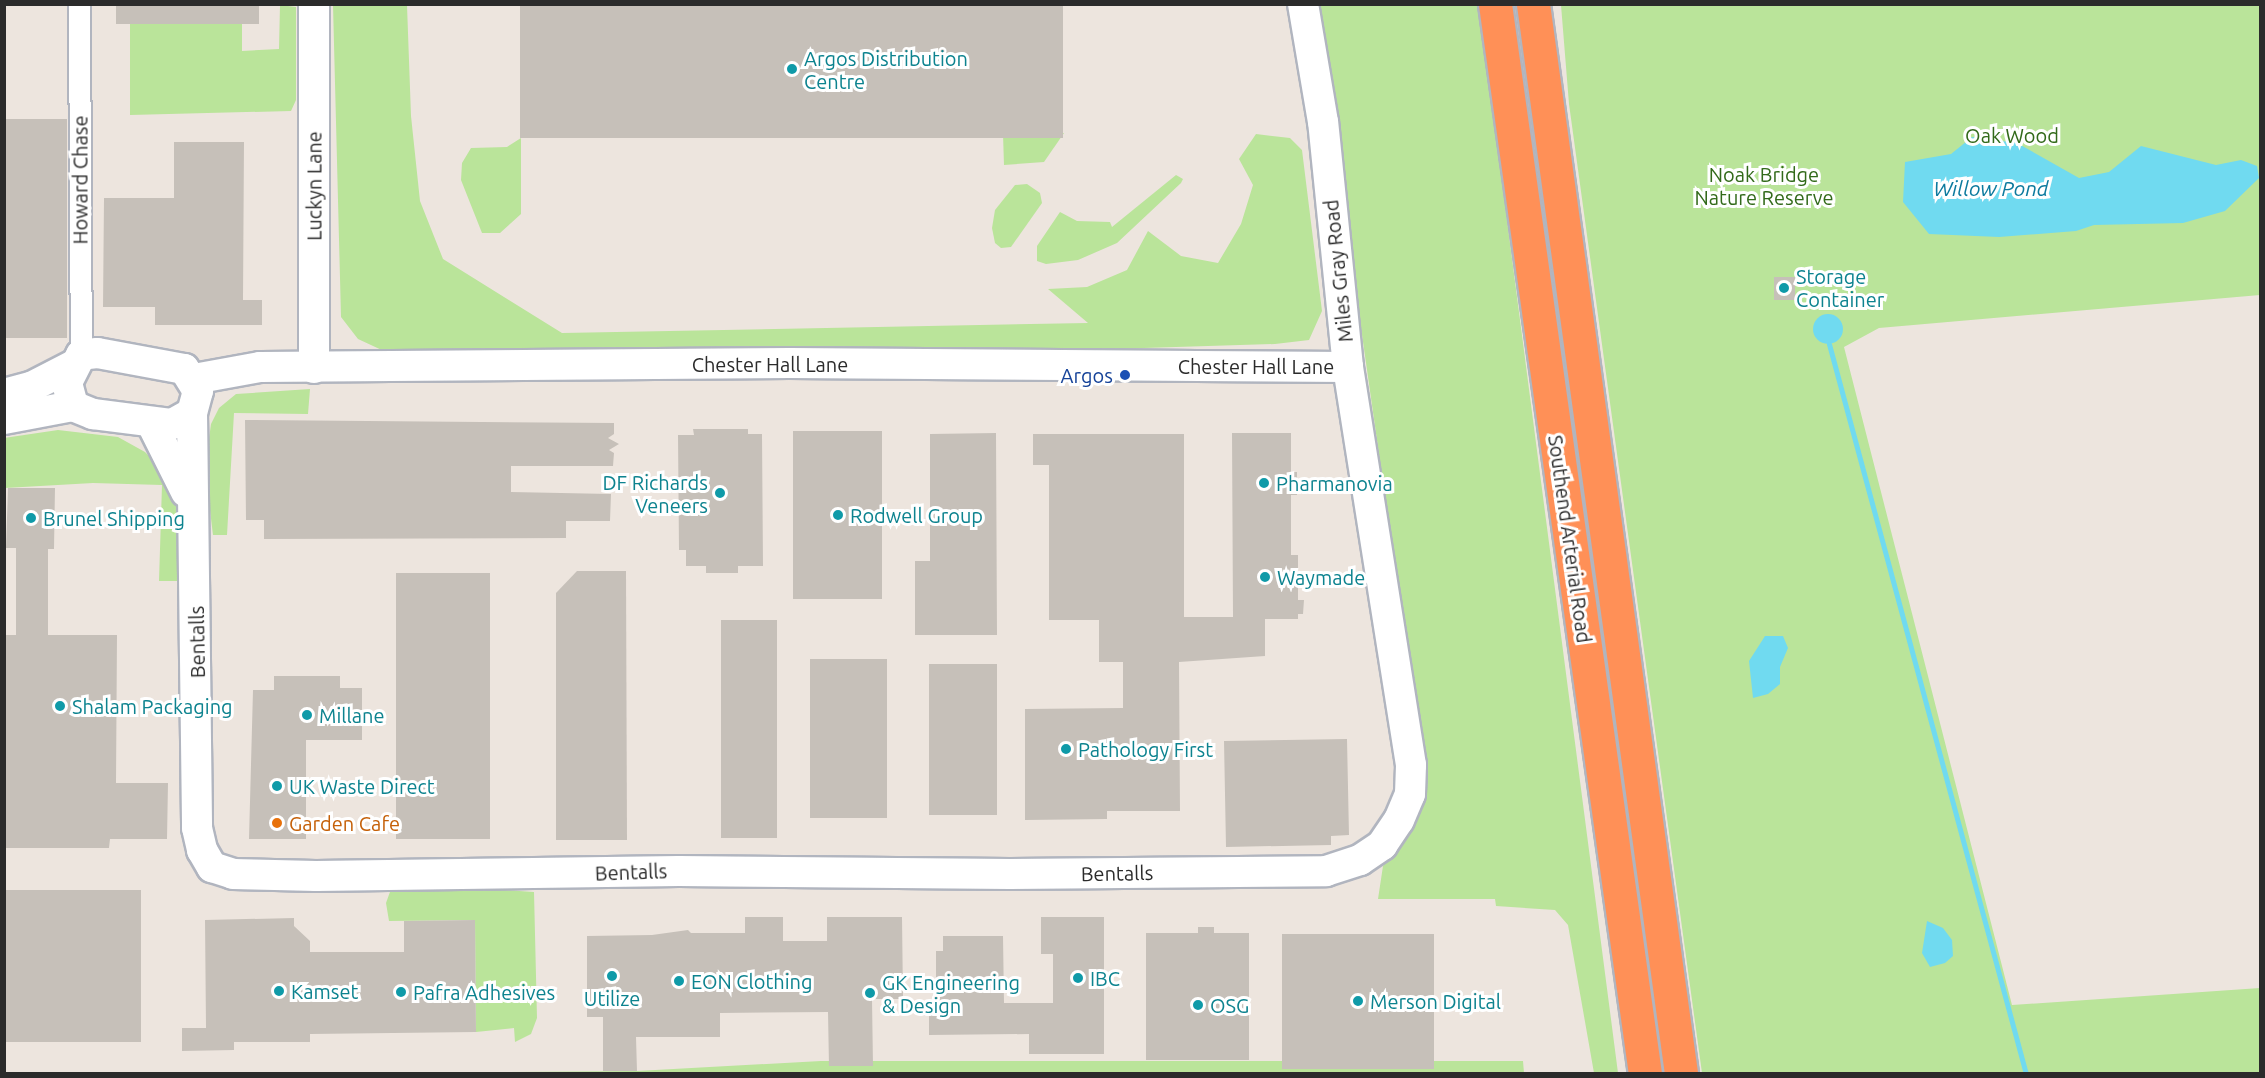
<!DOCTYPE html>
<style>
body{margin:0}
#map{position:relative;width:2265px;height:1078px;overflow:hidden;background:#ede5de;font-family:Ubuntu,sans-serif}
div>[style]{position:absolute}
[style*='--x']{left:calc(var(--x)*1px);top:calc(var(--y)*1px);width:calc(var(--w)*1px);rotate:calc(var(--a)*1deg)}
.green>*{inset:0;background:#bae49a}
.water>*{inset:0;background:#70daf0}
.round{border-radius:50%}
.stream>*{height:5px;margin:-2.5px;padding:0 2.5px;transform-origin:2.5px;border-radius:2.5px;background:#70daf0}
.building>*{inset:0;background:#c6c0b9;transform-origin:0 0}
.roads{filter:drop-shadow(2px 0 #b1b5bf) drop-shadow(-2px 0 #b1b5bf) drop-shadow(0 2px #b1b5bf) drop-shadow(0 -2px #b1b5bf)}
.street>*{height:21px;margin:-10.5px;padding:0 10.5px;transform-origin:10.5px;border-radius:10.5px;background:#fff}
.secondary>*{height:30px;margin:-15px;padding:0 15px;transform-origin:15px;border-radius:15px;background:#fff}
.highway>*{height:33px;margin:-16.5px;padding:0 16.5px;transform-origin:16.5px;border-radius:16.5px;background:#ff9057}
.dots>*{width:16px;height:16px;translate:-50% -50%;box-sizing:border-box;border:3px solid #fff;border-radius:50%}
span{translate:-50% -50%;white-space:nowrap;text-align:center;line-height:1.15;-webkit-text-stroke:6px #fff;paint-order:stroke}
.culture-label{font-size:20px;color:#0d838f}
.left{translate:0 -50%;text-align:left}
.right{translate:-100% -50%;text-align:right}
.park-label{font-size:20px;color:#326a1a}
.street-label{font-size:20px;color:#2b2b2b}
.transit-label{font-size:20px;color:#164399}
.food-label{font-size:20px;color:#c56008}
.water-label{font-size:21px;color:#0c7a9e;font-style:italic}
.frame{position:absolute;inset:0;border:6px solid #2b2b2b;pointer-events:none}
</style>
<div id="map">
<div class="green">
<div style="clip-path:polygon(280px 5px,296px 7px,296px 100px,291px 111px,130px 115px,130px 24px,242px 23px,242px 51px,279px 49px)"></div>
<div style="clip-path:polygon(333px 5px,407px 5px,411px 116px,420px 201px,443px 259px,562px 333px,1088px 323px,1048px 289px,1087px 287px,1127px 270px,1148px 231px,1181px 256px,1218px 263px,1241px 224px,1253px 185px,1239px 159px,1256px 134px,1290px 138px,1302px 150px,1322px 311px,1309px 340px,1275px 344px,982px 353px,386px 352px,358px 339px,341px 317px)"></div>
<div style="clip-path:polygon(1315px 5px,1479px 5px,1618px 1073px,1594px 1073px,1568px 925px,1555px 910px,1496px 906px,1495px 899px,1378px 899px,1383px 866px,1405px 840px,1427px 791px)"></div>
<div style="clip-path:polygon(1561px 5px,2260px 5px,2260px 295px,1879px 328px,1844px 347px,2012px 1005px,2260px 988px,2260px 1073px,1702px 1073px,1569px 104px)"></div>
<div style="clip-path:polygon(1064px 133px,1044px 162px,1004px 165px,1003px 134px)"></div>
<div style="clip-path:polygon(521px 138px,521px 214px,500px 233px,482px 233px,461px 180px,462px 163px,471px 148px,507px 147px)"></div>
<div style="clip-path:polygon(1176px 175px,1183px 179px,1181px 183px,1117px 243px,1078px 260px,1046px 264px,1037px 261px,1037px 246px,1060px 212px,1077px 221px,1110px 222px,1112px 227px)"></div>
<div style="clip-path:polygon(1027px 184px,1040px 193px,1042px 203px,1011px 247px,1001px 248px,995px 243px,992px 228px,995px 210px,1015px 185px)"></div>
<div style="clip-path:polygon(310px 389px,308px 414px,234px 413px,227px 535px,213px 535px,207px 486px,208px 446px,211px 424px,219px 408px,236px 394px)"></div>
<div style="clip-path:polygon(58px 430px,118px 437px,145px 452px,170px 477px,179px 504px,178px 581px,159px 581px,162px 485px,93px 483px,5px 488px,4px 438px)"></div>
<div style="clip-path:polygon(424px 885px,534px 892px,537px 1018px,531px 1034px,515px 1042px,514px 1028px,476px 1032px,475px 920px,389px 921px,386px 903px,391px 889px)"></div>
<div style="clip-path:polygon(821px 1061px,1523px 1061px,1524px 1073px,238px 1074px,637px 1071px)"></div>
</div>
<div class="water">
<div style="clip-path:polygon(1972px 137px,2017px 143px,2079px 178px,2109px 172px,2141px 146px,2216px 165px,2241px 160px,2257px 166px,2259px 178px,2225px 211px,2183px 223px,2094px 225px,2076px 231px,1999px 237px,1929px 234px,1903px 202px,1905px 162px,1951px 154px)"></div>
<div class="round" style="left:1813px;top:314px;width:30px;height:30px"></div>
<div style="clip-path:polygon(1765px 636px,1783px 636px,1788px 648px,1780px 667px,1780px 684px,1768px 694px,1753px 698px,1749px 661px)"></div>
<div style="clip-path:polygon(1927px 921px,1943px 928px,1952px 940px,1953px 956px,1945px 963px,1930px 967px,1922px 953px)"></div>
</div>
<div class="stream">
<div style="--x:1829;--y:344;--w:756;--a:74.9"></div>
</div>
<div class="building">
<div style="left:116px;top:4px;width:143px;height:20px"></div>
<div style="left:520px;top:4px;width:543px;height:134px"></div>
<div style="left:67px;top:119px;width:219px;height:63px;rotate:90deg"></div>
<div style="clip-path:polygon(174px 142px,244px 142px,243px 300px,262px 300px,262px 325px,155px 325px,155px 307px,103px 307px,104px 198px,174px 198px)"></div>
<div style="left:1774px;top:277px;width:21px;height:23px"></div>
<div style="clip-path:polygon(245px 420px,614px 423px,614px 434px,608px 438px,619px 444px,609px 450px,614px 453px,613px 466px,511px 466px,511px 492px,611px 494px,610px 521px,566px 521px,566px 538px,264px 539px,264px 520px,246px 520px)"></div>
<div style="clip-path:polygon(693px 429px,748px 429px,748px 434px,762px 434px,763px 566px,738px 566px,738px 573px,706px 573px,706px 566px,686px 566px,686px 550px,679px 550px,678px 435px,694px 435px)"></div>
<div style="left:793px;top:431px;width:89px;height:168px"></div>
<div style="clip-path:polygon(996px 433px,997px 635px,915px 635px,915px 561px,930px 561px,930px 434px)"></div>
<div style="clip-path:polygon(1232px 433px,1291px 433px,1291px 472px,1297px 472px,1297px 495px,1291px 495px,1291px 555px,1298px 555px,1298px 600px,1304px 600px,1303px 614px,1298px 614px,1298px 619px,1265px 619px,1265px 656px,1179px 662px,1180px 811px,1107px 811px,1107px 819px,1025px 820px,1025px 709px,1123px 708px,1123px 662px,1099px 662px,1099px 620px,1049px 620px,1049px 465px,1033px 465px,1033px 434px,1184px 434px,1184px 617px,1233px 617px)"></div>
<div style="clip-path:polygon(8px 488px,55px 488px,54px 549px,48px 549px,48px 635px,117px 635px,116px 783px,168px 783px,167px 839px,110px 839px,109px 848px,4px 848px,4px 635px,16px 635px,16px 548px,6px 548px)"></div>
<div style="clip-path:polygon(577px 571px,626px 571px,627px 840px,556px 840px,556px 593px)"></div>
<div style="left:396px;top:573px;width:94px;height:266px"></div>
<div style="left:721px;top:620px;width:56px;height:218px"></div>
<div style="left:810px;top:659px;width:77px;height:159px"></div>
<div style="left:929px;top:664px;width:68px;height:151px"></div>
<div style="clip-path:polygon(274px 676px,340px 676px,340px 688px,362px 688px,362px 740px,306px 740px,306px 839px,249px 839px,253px 690px,274px 690px)"></div>
<div style="clip-path:polygon(1347px 739px,1349px 835px,1331px 836px,1331px 845px,1226px 847px,1224px 741px)"></div>
<div style="left:4px;top:890px;width:137px;height:152px"></div>
<div style="clip-path:polygon(745px 917px,783px 917px,783px 941px,827px 941px,827px 917px,902px 917px,903px 999px,872px 999px,873px 1066px,829px 1066px,828px 1012px,720px 1013px,720px 1037px,636px 1037px,637px 1071px,603px 1071px,603px 1017px,587px 1017px,587px 936px,652px 935px,688px 930px,691px 933px,745px 933px)"></div>
<div style="clip-path:polygon(1041px 917px,1104px 917px,1104px 1054px,1029px 1054px,1029px 1034px,929px 1035px,929px 1005px,936px 1005px,936px 951px,943px 951px,943px 936px,1003px 936px,1004px 1003px,1053px 1003px,1053px 954px,1041px 954px)"></div>
<div style="clip-path:polygon(294px 918px,294px 926px,310px 941px,310px 952px,404px 952px,404px 921px,475px 920px,476px 1032px,310px 1034px,310px 1042px,234px 1042px,234px 1050px,182px 1051px,182px 1028px,206px 1028px,205px 920px)"></div>
<div style="clip-path:polygon(1198px 927px,1214px 927px,1214px 933px,1249px 933px,1249px 1060px,1146px 1060px,1146px 933px,1198px 933px)"></div>
<div style="left:1282px;top:934px;width:152px;height:135px"></div>
</div>
<div class="roads">
<div class="street">
<div style="--x:79;--y:4;--w:351;--a:89.7"></div>
</div>
<div class="secondary">
<div style="--x:314;--y:4;--w:364;--a:90"></div>
<div style="--x:194;--y:379;--w:67;--a:-10.3"></div>
<div style="--x:260;--y:367;--w:530;--a:-0.43"></div>
<div style="--x:790;--y:363;--w:558;--a:0.41"></div>
<div style="--x:4;--y:394;--w:28;--a:-15"></div>
<div style="--x:31;--y:387;--w:48;--a:-27.1"></div>
<div style="--x:192;--y:413;--w:415;--a:89.3"></div>
<div style="--x:197;--y:828;--w:23;--a:77"></div>
<div style="--x:202;--y:850;--w:20;--a:60"></div>
<div style="--x:212;--y:867;--w:22;--a:18"></div>
<div style="--x:233;--y:874;--w:83;--a:1.4"></div>
<div style="--x:316;--y:876;--w:363;--a:-0.8"></div>
<div style="--x:679;--y:871;--w:331;--a:0.5"></div>
<div style="--x:1010;--y:874;--w:316;--a:-0.5"></div>
<div style="--x:1326;--y:871;--w:36;--a:-18"></div>
<div style="--x:1360;--y:860;--w:27;--a:-34"></div>
<div style="--x:1382;--y:845;--w:30;--a:-56"></div>
<div style="--x:1399;--y:820;--w:28;--a:-67"></div>
<div style="--x:1410;--y:794;--w:29;--a:-88"></div>
<div style="--x:1411;--y:765;--w:403;--a:-99"></div>
<div style="--x:1348;--y:367;--w:246;--a:-95.8"></div>
<div style="--x:1323;--y:122;--w:120;--a:-99.6"></div>
<div style="--x:4;--y:419;--w:70;--a:-10.7"></div>
<div style="--x:73;--y:406;--w:22;--a:22"></div>
<div style="--x:93;--y:414;--w:80;--a:7.2"></div>
<div style="--x:172;--y:424;--w:23;--a:-29"></div>
<div style="--x:192;--y:413;--w:23;--a:-75"></div>
<div style="--x:198;--y:391;--w:26;--a:-122"></div>
<div style="--x:184;--y:369;--w:88;--a:-169.6"></div>
<div style="--x:97;--y:353;--w:16;--a:173"></div>
<div style="--x:81;--y:355;--w:31;--a:117"></div>
<div style="--x:67;--y:383;--w:24;--a:75"></div>
<div style="--x:152;--y:424;--w:76;--a:63.4"></div>
</div>
<div class="highway">
<div style="--x:1495;--y:4;--w:1080;--a:82.02"></div>
<div style="--x:1533;--y:4;--w:1080;--a:82.12"></div>
</div>
</div>
<div class="dots">
<div style="left:792px;top:69px;background:#0f9aa8"></div>
<div style="left:1784px;top:288px;background:#0f9aa8"></div>
<div style="left:1125px;top:375px;background:#1a4fb4"></div>
<div style="left:1264px;top:483px;background:#0f9aa8"></div>
<div style="left:720px;top:493px;background:#0f9aa8"></div>
<div style="left:838px;top:515px;background:#0f9aa8"></div>
<div style="left:31px;top:518px;background:#0f9aa8"></div>
<div style="left:1265px;top:577px;background:#0f9aa8"></div>
<div style="left:60px;top:706px;background:#0f9aa8"></div>
<div style="left:307px;top:715px;background:#0f9aa8"></div>
<div style="left:1066px;top:749px;background:#0f9aa8"></div>
<div style="left:277px;top:786px;background:#0f9aa8"></div>
<div style="left:277px;top:823px;background:#e8710a"></div>
<div style="left:612px;top:976px;background:#0f9aa8"></div>
<div style="left:1078px;top:978px;background:#0f9aa8"></div>
<div style="left:679px;top:981px;background:#0f9aa8"></div>
<div style="left:279px;top:991px;background:#0f9aa8"></div>
<div style="left:401px;top:992px;background:#0f9aa8"></div>
<div style="left:870px;top:993px;background:#0f9aa8"></div>
<div style="left:1358px;top:1001px;background:#0f9aa8"></div>
<div style="left:1198px;top:1005px;background:#0f9aa8"></div>
</div>
<div class="culture-label">
<span class="left" style="left:804px;top:70px">Argos Distribution<br>Centre</span>
<span class="left" style="left:1796px;top:288px">Storage<br>Container</span>
<span class="right" style="left:708px;top:494px">DF Richards<br>Veneers</span>
<span class="left" style="left:1276px;top:483px">Pharmanovia</span>
<span class="left" style="left:850px;top:515px">Rodwell Group</span>
<span class="left" style="left:43px;top:518px">Brunel Shipping</span>
<span class="left" style="left:1277px;top:577px">Waymade</span>
<span class="left" style="left:72px;top:706px">Shalam Packaging</span>
<span class="left" style="left:319px;top:715px">Millane</span>
<span class="left" style="left:1078px;top:749px">Pathology First</span>
<span class="left" style="left:289px;top:786px">UK Waste Direct</span>
<span class="left" style="left:1090px;top:978px">IBC</span>
<span class="left" style="left:691px;top:981px">EON Clothing</span>
<span class="left" style="left:882px;top:994px">GK Engineering<br>&amp; Design</span>
<span class="left" style="left:291px;top:991px">Kamset</span>
<span class="left" style="left:413px;top:992px">Pafra Adhesives</span>
<span style="left:612px;top:998px">Utilize</span>
<span class="left" style="left:1370px;top:1001px">Merson Digital</span>
<span class="left" style="left:1210px;top:1005px">OSG</span>
</div>
<div class="park-label">
<span style="left:2012px;top:135px">Oak Wood</span>
<span style="left:1764px;top:186px">Noak Bridge<br>Nature Reserve</span>
</div>
<div class="street-label">
<span style="left:80px;top:180px;rotate:-90deg">Howard Chase</span>
<span style="left:314px;top:186px;rotate:-90deg">Luckyn Lane</span>
<span style="left:1338px;top:271px;rotate:-96deg">Miles Gray Road</span>
<span style="left:770px;top:364px">Chester Hall Lane</span>
<span style="left:1256px;top:366px">Chester Hall Lane</span>
<span style="left:1570px;top:539px;rotate:82deg">Southend Arterial Road</span>
<span style="left:197px;top:642px;rotate:-91deg">Bentalls</span>
<span style="left:631px;top:872px;rotate:-2deg">Bentalls</span>
<span style="left:1117px;top:873px;rotate:-1deg">Bentalls</span>
</div>
<div class="transit-label">
<span class="right" style="left:1113px;top:375px">Argos</span>
</div>
<div class="food-label">
<span class="left" style="left:289px;top:823px">Garden Cafe</span>
</div>
<div class="water-label">
<span style="left:1991px;top:188px">Willow Pond</span>
</div>
<div class="frame"></div>
</div>
